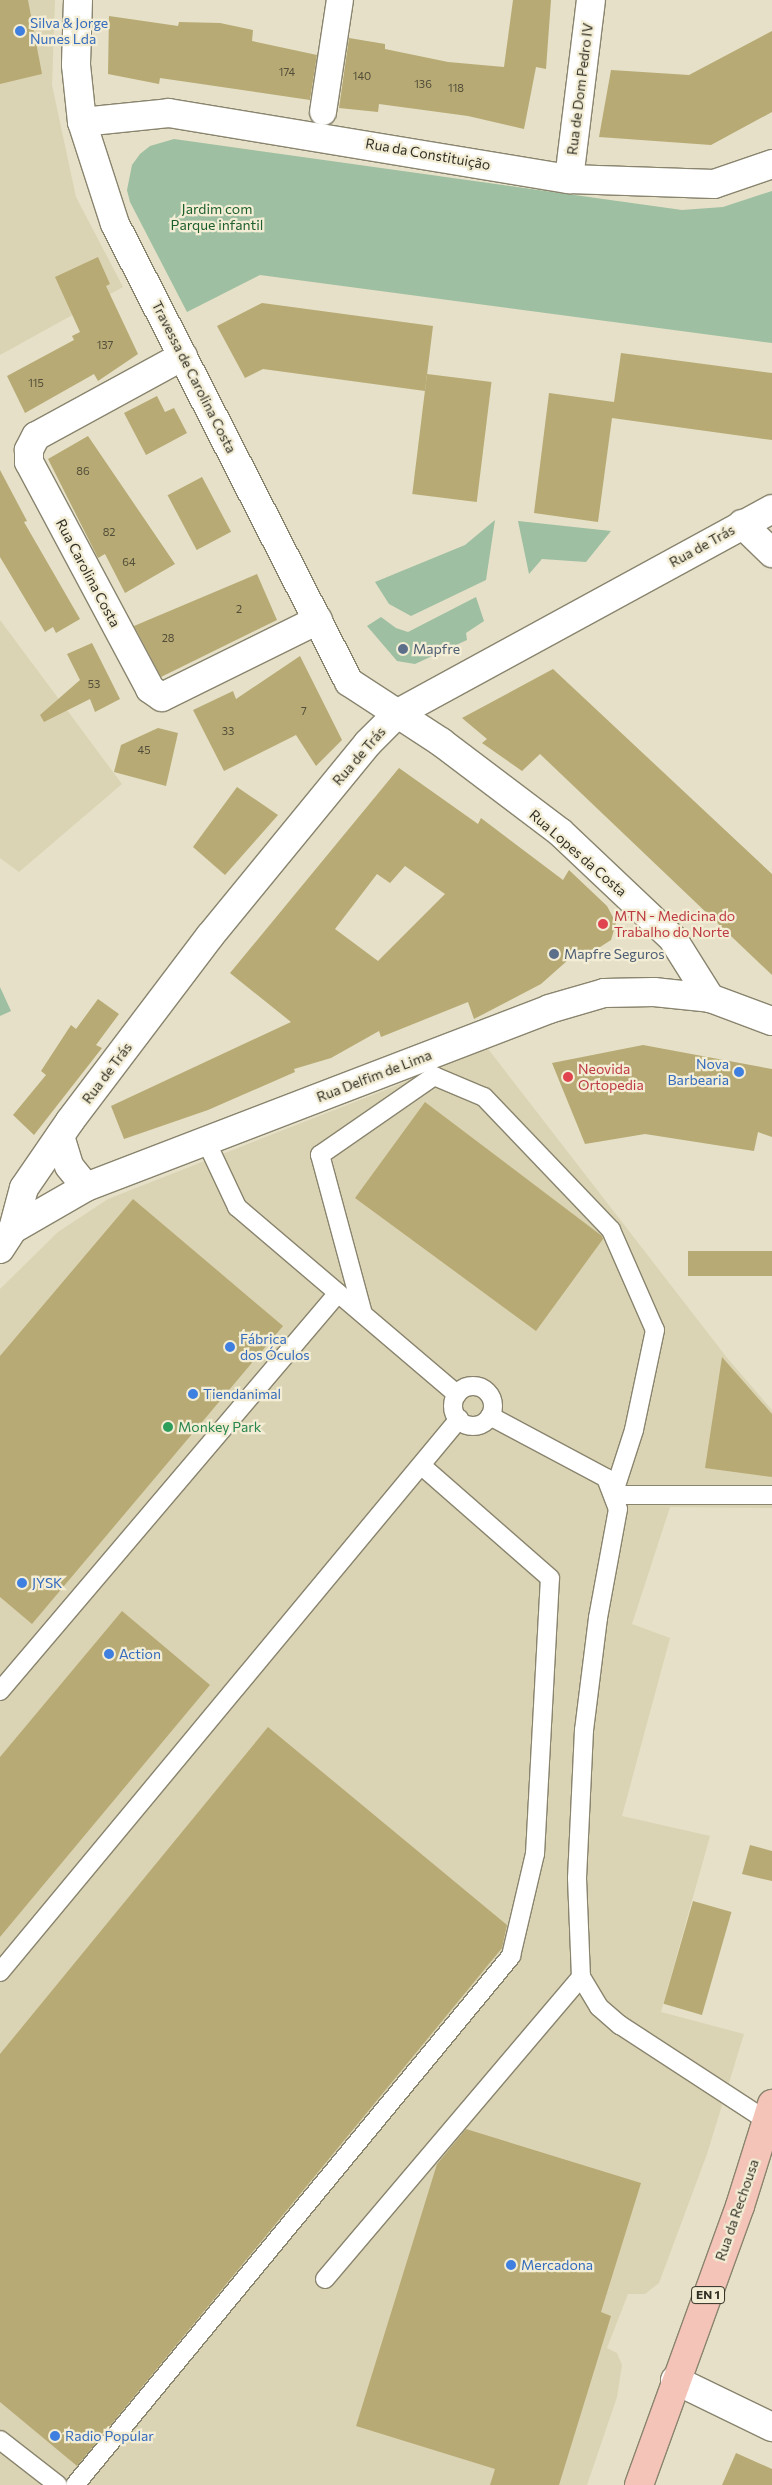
<!DOCTYPE html>
<meta charset="utf-8">
<style>
body{margin:0}
#map{position:relative;width:772px;height:2485px;overflow:hidden;background:#e5e0c7;font-family:Commissioner,sans-serif}
div>[style]{position:absolute}
[style*='--x']{left:calc(var(--x)*1px);top:calc(var(--y)*1px);width:calc(var(--w)*1px);rotate:calc(var(--a)*1deg)}
.built>*{inset:0;background:#dbd4b4}
.green>*{inset:0;background:#9ebfa1}
.building>*{inset:0;background:#b7aa74;transform-origin:0 0}
.roads{filter:drop-shadow(1px 0 #89846e) drop-shadow(-1px 0 #89846e) drop-shadow(0 1px #89846e) drop-shadow(0 -1px #89846e)}
.service>*{height:18px;margin:-9px;padding:0 9px;transform-origin:9px;border-radius:9px;background:#fff}
.service>.ring{margin:-9px;padding:0;box-sizing:content-box;background:none;border:18px solid #fff;border-radius:50%}
.pedestrian>*{height:26px;margin:-13px;padding:0 13px;transform-origin:13px;border-radius:13px;background:#fff}
.minor>*{height:28px;margin:-14px;padding:0 14px;transform-origin:14px;border-radius:14px;background:#fff}
.secondary>*{height:28px;margin:-14px;padding:0 14px;transform-origin:14px;border-radius:14px;background:#fff}
.primary>*{height:28px;margin:-14px;padding:0 14px;transform-origin:14px;border-radius:14px;background:#f4c4b8}
.dots>*{width:14px;height:14px;translate:-50% -50%;box-sizing:border-box;border:2px solid #f2edd4;border-radius:50%}
span{translate:-50% -50%;white-space:nowrap;text-align:center;line-height:1.15;-webkit-text-stroke:4.5px #f2edd4;paint-order:stroke}
.number-label{font-size:11px;color:#524e39}
.number-label span{-webkit-text-stroke-width:0}
.shield-label span{padding:1px 4px;background:#f2edd4;border:1px solid;border-radius:4px;-webkit-text-stroke-width:0}
.shield-label{font-size:12px;color:#312f25;font-weight:700}
.shop-label{font-size:14px;color:#366cbe}
.left{translate:0 -50%;text-align:left}
.right{translate:-100% -50%;text-align:right}
.street-label{font-size:14px;color:#312f25}
.park-label{font-size:14px;color:#1d5f2d}
.service-label{font-size:14px;color:#4e5e75}
.health-label{font-size:14px;color:#be3a42}
.leisure-label{font-size:14px;color:#27864d}
</style>
<div id="map">
<div class="built">
<div style="clip-path:polygon(0 0,55px 0,52px 85px,76px 197px,123px 287px,0 355px)"></div>
<div style="clip-path:polygon(0 620px,122px 784px,19px 872px,0 858px)"></div>
<div style="clip-path:polygon(485px 1045px,728px 1359px,772px 1410px,772px 1508px,670px 1507px,632px 1624px,670px 1638px,622px 1816px,710px 1836px,661px 2012px,744px 2034px,707px 2154px,659px 2283px,645px 2294px,628px 2294px,607px 2348px,617px 2353px,622px 2365px,617px 2397px,587px 2485px,0 2485px,0 1289px,58px 1232px,108px 1199px,398px 1085px)"></div>
</div>
<div class="green">
<div style="clip-path:polygon(174px 139px,682px 210px,723px 207px,772px 191px,772px 343px,260px 275px,187px 312px,130px 202px,127px 190px,132px 165px,140px 154px,150px 146px)"></div>
<div style="clip-path:polygon(495px 520px,486px 580px,411px 616px,389px 604px,375px 582px,465px 545px)"></div>
<div style="clip-path:polygon(518px 521px,611px 531px,586px 562px,542px 559px,529px 574px)"></div>
<div style="clip-path:polygon(476px 597px,484px 621px,466px 633px,467px 640px,415px 664px,397px 661px,367px 626px,381px 617px,396px 628px,408px 632px)"></div>
<div style="clip-path:polygon(0 987px,11px 1011px,0 1016px)"></div>
</div>
<div class="building">
<div style="clip-path:polygon(0 0,28px 0,42px 74px,0 84px)"></div>
<div style="clip-path:polygon(513px 0,551px 0,546px 69px,536px 67px,524px 129px,468px 116px,379px 104px,378px 112px,339px 108px,349px 38px,385px 44px,385px 49px,448px 62px,504px 67px)"></div>
<div style="clip-path:polygon(109px 16px,178px 26px,179px 22px,220px 23px,253px 30px,252px 41px,317px 55px,310px 100px,160px 78px,159px 84px,108px 74px)"></div>
<div style="clip-path:polygon(772px 31px,772px 112px,711px 145px,599px 137px,611px 70px,689px 75px)"></div>
<div style="clip-path:polygon(98px 257px,110px 284px,106px 286px,138px 354px,98px 381px,94px 374px,25px 413px,7px 376px,74px 340px,72px 336px,80px 332px,55px 277px)"></div>
<div style="clip-path:polygon(262px 303px,433px 326px,425px 391px,263px 369px,245px 378px,217px 326px)"></div>
<div style="clip-path:polygon(621px 353px,772px 373px,772px 440px,612px 418px,598px 522px,534px 513px,549px 393px,614px 402px)"></div>
<div style="left:427px;top:374px;width:65px;height:121px;rotate:7deg"></div>
<div style="clip-path:polygon(157px 396px,165px 412px,174px 408px,187px 433px,146px 455px,124px 413px)"></div>
<div style="clip-path:polygon(88px 436px,175px 564px,125px 593px,105px 554px,98px 558px,48px 459px)"></div>
<div style="clip-path:polygon(0 470px,27px 521px,24px 522px,80px 619px,56px 633px,53px 627px,45px 632px,0 557px)"></div>
<div style="left:202px;top:477px;width:62px;height:39px;rotate:62deg"></div>
<div style="clip-path:polygon(257px 574px,277px 620px,161px 677px,134px 626px)"></div>
<div style="clip-path:polygon(92px 643px,120px 699px,95px 712px,90px 699px,44px 722px,40px 715px,80px 680px,67px 654px)"></div>
<div style="clip-path:polygon(300px 656px,342px 740px,316px 766px,296px 735px,224px 771px,193px 710px,233px 691px,236px 699px)"></div>
<div style="clip-path:polygon(553px 669px,772px 874px,772px 975px,540px 754px,522px 771px,482px 743px,487px 739px,462px 718px)"></div>
<div style="clip-path:polygon(158px 728px,178px 733px,166px 786px,114px 772px,121px 745px)"></div>
<div style="clip-path:polygon(evenodd,399px 768px,478px 824px,481px 818px,563px 880px,569px 870px,607px 906px,616px 923px,611px 940px,597px 949px,568px 960px,541px 984px,474px 1019px,468px 1002px,381px 1037px,379px 1031px,331px 1058px,294px 1069px,295px 1072px,208px 1110px,124px 1139px,111px 1106px,291px 1022px,230px 973px,399px 768px,405px 866px,445px 894px,378px 961px,335px 929px,377px 874px,390px 883px,405px 866px)"></div>
<div style="clip-path:polygon(237px 787px,278px 815px,225px 875px,193px 847px)"></div>
<div style="clip-path:polygon(98px 999px,119px 1014px,96px 1045px,102px 1048px,34px 1135px,13px 1115px,46px 1075px,41px 1071px,71px 1025px,76px 1029px)"></div>
<div style="clip-path:polygon(643px 1045px,772px 1069px,772px 1137px,758px 1132px,754px 1151px,645px 1134px,585px 1144px,552px 1063px)"></div>
<div style="clip-path:polygon(425px 1102px,602px 1236px,603px 1239px,536px 1331px,355px 1198px)"></div>
<div style="clip-path:polygon(133px 1199px,283px 1326px,32px 1624px,0 1597px,0 1356px)"></div>
<div style="left:772px;top:1251px;width:25px;height:84px;rotate:90deg"></div>
<div style="clip-path:polygon(722px 1357px,772px 1414px,772px 1477px,705px 1468px)"></div>
<div style="clip-path:polygon(122px 1611px,210px 1685px,0 1937px,0 1757px)"></div>
<div style="clip-path:polygon(268px 1727px,507px 1925px,502px 1948px,77px 2466px,0 2402px,0 2054px)"></div>
<div style="clip-path:polygon(750px 1845px,772px 1851px,772px 1881px,742px 1874px)"></div>
<div style="left:693px;top:1901px;width:40px;height:107px;rotate:16deg"></div>
<div style="clip-path:polygon(466px 2129px,641px 2183px,601px 2312px,611px 2316px,559px 2485px,490px 2485px,495px 2469px,356px 2426px,437px 2164px)"></div>
<div style="clip-path:polygon(736px 2453px,772px 2469px,772px 2485px,722px 2485px)"></div>
</div>
<div class="roads">
<div class="service">
<div style="--x:206;--y:1141;--w:73;--a:64.8"></div>
<div style="--x:237;--y:1207;--w:289;--a:40.4"></div>
<div style="--x:363;--y:1314;--w:165;--a:-105.1"></div>
<div style="--x:320;--y:1155;--w:139;--a:-34.7"></div>
<div style="--x:434;--y:1076;--w:54;--a:22.8"></div>
<div style="--x:484;--y:1097;--w:184;--a:46.3"></div>
<div style="--x:611;--y:1230;--w:109;--a:66.3"></div>
<div style="--x:655;--y:1330;--w:102;--a:101.9"></div>
<div style="--x:634;--y:1430;--w:68;--a:107.9"></div>
<div style="--x:613;--y:1495;--w:159;--a:0"></div>
<div class="ring" style="left:453px;top:1386px;width:22px;height:22px"></div>
<div style="--x:490;--y:1416;--w:132;--a:28.1"></div>
<div style="--x:606;--y:1478;--w:33;--a:69"></div>
<div style="--x:618;--y:1509;--w:111;--a:100.4"></div>
<div style="--x:598;--y:1618;--w:113;--a:97.1"></div>
<div style="--x:584;--y:1730;--w:148;--a:92.7"></div>
<div style="--x:577;--y:1878;--w:99;--a:87.7"></div>
<div style="--x:0;--y:1691;--w:522;--a:-49.66"></div>
<div style="--x:0;--y:1972;--w:719;--a:-50.31"></div>
<div style="--x:325;--y:2279;--w:396;--a:-49.7"></div>
<div style="--x:581;--y:1977;--w:35;--a:59"></div>
<div style="--x:599;--y:2007;--w:28;--a:41"></div>
<div style="--x:620;--y:2025;--w:176;--a:33.1"></div>
<div style="--x:0;--y:2440;--w:73;--a:37.8"></div>
<div style="--x:75;--y:2485;--w:686;--a:-50.5"></div>
<div style="--x:511;--y:1956;--w:105;--a:-76.8"></div>
<div style="--x:535;--y:1854;--w:276;--a:-86.9"></div>
<div style="--x:550;--y:1578;--w:171;--a:-138.8"></div>
</div>
<div class="pedestrian">
<div style="--x:323;--y:112;--w:113;--a:-81.4"></div>
</div>
<div class="minor">
<div style="--x:78;--y:0;--w:65;--a:91.8"></div>
<div style="--x:76;--y:65;--w:57;--a:84"></div>
<div style="--x:82;--y:122;--w:107;--a:72.1"></div>
<div style="--x:115;--y:224;--w:514;--a:62.94"></div>
<div style="--x:349;--y:682;--w:110;--a:33.1"></div>
<div style="--x:441;--y:742;--w:149;--a:37.1"></div>
<div style="--x:560;--y:832;--w:156;--a:43.4"></div>
<div style="--x:673;--y:939;--w:70;--a:57.9"></div>
<div style="--x:82;--y:122;--w:87;--a:-5.9"></div>
<div style="--x:169;--y:113;--w:405;--a:9.4"></div>
<div style="--x:569;--y:179;--w:145;--a:2"></div>
<div style="--x:714;--y:184;--w:61;--a:-19"></div>
<div style="--x:569;--y:179;--w:180;--a:-83"></div>
<div style="--x:183;--y:356;--w:167;--a:151.4"></div>
<div style="--x:36;--y:436;--w:16;--a:117"></div>
<div style="--x:29;--y:450;--w:12;--a:90"></div>
<div style="--x:29;--y:462;--w:257;--a:61.9"></div>
<div style="--x:150;--y:689;--w:14;--a:34"></div>
<div style="--x:162;--y:697;--w:174;--a:-26.3"></div>
<div style="--x:742;--y:524;--w:42;--a:44"></div>
<div style="--x:60;--y:1136;--w:31;--a:73"></div>
<div style="--x:69;--y:1166;--w:27;--a:51"></div>
<div style="--x:13;--y:1229;--w:42;--a:-75"></div>
<div style="--x:24;--y:1188;--w:81;--a:-55.5"></div>
<div style="--x:70;--y:1121;--w:232;--a:-52.9"></div>
<div style="--x:210;--y:936;--w:249;--a:-50.7"></div>
<div style="--x:368;--y:743;--w:42;--a:-45"></div>
<div style="--x:398;--y:713;--w:426;--a:-28.6"></div>
<div style="--x:675;--y:2380;--w:108;--a:25.9"></div>
</div>
<div class="secondary">
<div style="--x:0;--y:1249;--w:24;--a:-57"></div>
<div style="--x:13;--y:1229;--w:84;--a:-29.9"></div>
<div style="--x:86;--y:1187;--w:496;--a:-21"></div>
<div style="--x:549;--y:1009;--w:57;--a:-16.2"></div>
<div style="--x:604;--y:993;--w:50;--a:-1.1"></div>
<div style="--x:654;--y:992;--w:56;--a:6.1"></div>
<div style="--x:710;--y:998;--w:66;--a:20.4"></div>
</div>
<div class="primary">
<div style="--x:639;--y:2485;--w:297;--a:-70.1"></div>
<div style="--x:740;--y:2206;--w:107;--a:-72.6"></div>
</div>
</div>
<div class="dots">
<div style="left:20px;top:31px;background:#3f7fe0"></div>
<div style="left:403px;top:649px;background:#5c6f8a"></div>
<div style="left:603px;top:924px;background:#e0444e"></div>
<div style="left:554px;top:954px;background:#5c6f8a"></div>
<div style="left:739px;top:1072px;background:#3f7fe0"></div>
<div style="left:568px;top:1077px;background:#e0444e"></div>
<div style="left:230px;top:1347px;background:#3f7fe0"></div>
<div style="left:193px;top:1394px;background:#3f7fe0"></div>
<div style="left:168px;top:1427px;background:#2e9e5b"></div>
<div style="left:22px;top:1583px;background:#3f7fe0"></div>
<div style="left:109px;top:1654px;background:#3f7fe0"></div>
<div style="left:511px;top:2265px;background:#3f7fe0"></div>
<div style="left:55px;top:2436px;background:#3f7fe0"></div>
</div>
<div class="number-label">
<span style="left:287px;top:72px">174</span>
<span style="left:362px;top:76px">140</span>
<span style="left:423px;top:84px">136</span>
<span style="left:456px;top:88px">118</span>
<span style="left:105px;top:345px">137</span>
<span style="left:36px;top:383px">115</span>
<span style="left:83px;top:471px">86</span>
<span style="left:109px;top:532px">82</span>
<span style="left:129px;top:562px">64</span>
<span style="left:239px;top:609px">2</span>
<span style="left:168px;top:638px">28</span>
<span style="left:94px;top:684px">53</span>
<span style="left:304px;top:711px">7</span>
<span style="left:228px;top:731px">33</span>
<span style="left:144px;top:750px">45</span>
</div>
<div class="shield-label">
<span style="left:708px;top:2295px">EN 1</span>
</div>
<div class="shop-label">
<span class="left" style="left:30px;top:31px">Silva &amp; Jorge<br>Nunes Lda</span>
<span class="right" style="left:729px;top:1072px">Nova<br>Barbearia</span>
<span class="left" style="left:240px;top:1347px">Fábrica<br>dos Óculos</span>
<span class="left" style="left:203px;top:1394px">Tiendanimal</span>
<span class="left" style="left:32px;top:1583px">JYSK</span>
<span class="left" style="left:119px;top:1654px">Action</span>
<span class="left" style="left:521px;top:2265px">Mercadona</span>
<span class="left" style="left:65px;top:2436px">Radio Popular</span>
</div>
<div class="street-label">
<span style="left:580px;top:89px;rotate:-83deg">Rua de Dom Pedro IV</span>
<span style="left:428px;top:154px;rotate:10deg">Rua da Constituição</span>
<span style="left:194px;top:377px;rotate:63deg">Travessa de Carolina Costa</span>
<span style="left:702px;top:546px;rotate:-29deg">Rua de Trás</span>
<span style="left:88px;top:573px;rotate:62deg">Rua Carolina Costa</span>
<span style="left:359px;top:756px;rotate:-49deg">Rua de Trás</span>
<span style="left:578px;top:853px;rotate:41deg">Rua Lopes da Costa</span>
<span style="left:107px;top:1073px;rotate:-53deg">Rua de Trás</span>
<span style="left:374px;top:1076px;rotate:-21deg">Rua Delfim de Lima</span>
<span style="left:737px;top:2210px;rotate:-71deg">Rua da Rechousa</span>
</div>
<div class="park-label">
<span style="left:217px;top:217px">Jardim com<br>Parque infantil</span>
</div>
<div class="service-label">
<span class="left" style="left:413px;top:649px">Mapfre</span>
<span class="left" style="left:564px;top:954px">Mapfre Seguros</span>
</div>
<div class="health-label">
<span class="left" style="left:614px;top:924px">MTN - Medicina do<br>Trabalho do Norte</span>
<span class="left" style="left:578px;top:1077px">Neovida<br>Ortopedia</span>
</div>
<div class="leisure-label">
<span class="left" style="left:178px;top:1427px">Monkey Park</span>
</div>
</div>
